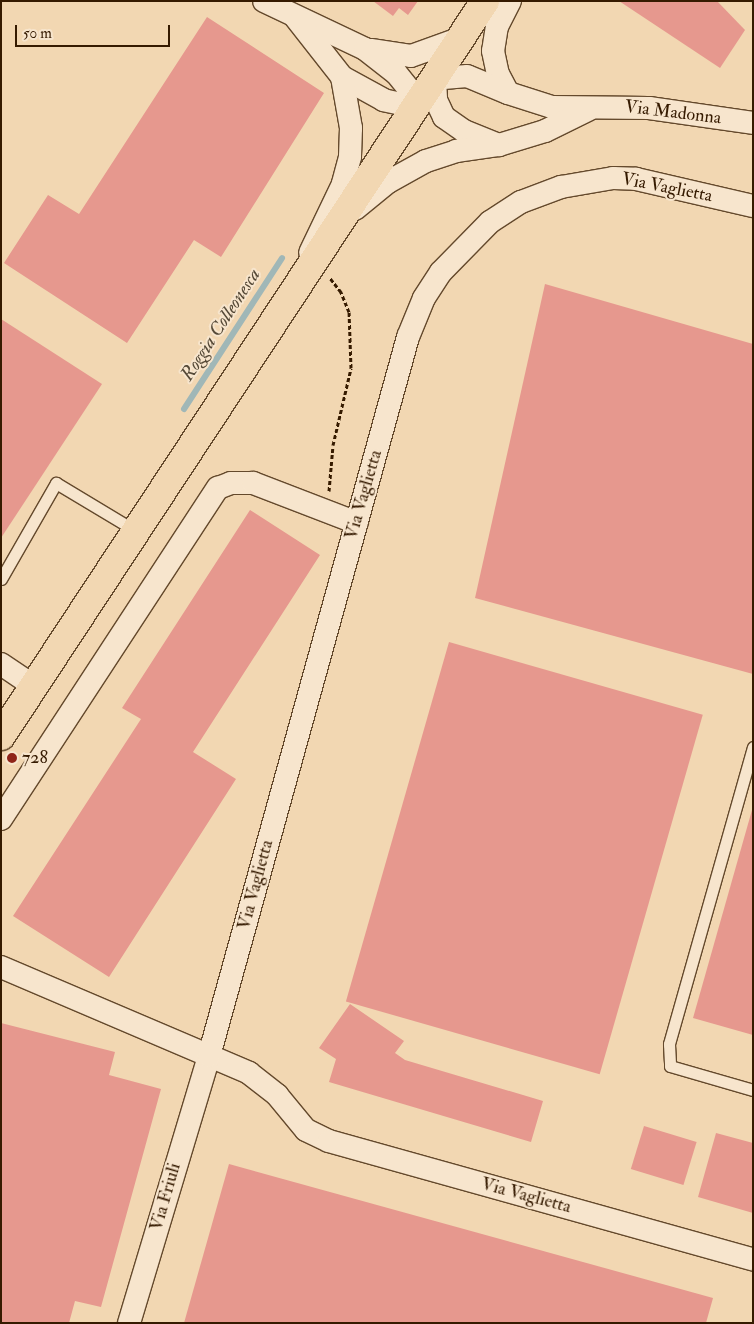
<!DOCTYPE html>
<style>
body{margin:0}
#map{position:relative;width:754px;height:1324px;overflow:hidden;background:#f2d7b2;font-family:"IM FELL Double Pica",serif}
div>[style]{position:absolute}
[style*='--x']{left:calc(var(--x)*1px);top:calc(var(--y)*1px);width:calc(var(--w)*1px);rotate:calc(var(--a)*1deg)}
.stream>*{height:6px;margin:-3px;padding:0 3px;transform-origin:3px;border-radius:3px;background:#a0b7b7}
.building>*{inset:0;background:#e6988e;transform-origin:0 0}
.path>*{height:3px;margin-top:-1.5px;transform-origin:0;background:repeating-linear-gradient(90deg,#351a00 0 4px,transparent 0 6.5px)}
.roads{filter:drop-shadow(1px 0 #64492c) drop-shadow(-1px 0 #64492c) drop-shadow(0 1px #64492c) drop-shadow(0 -1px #64492c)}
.service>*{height:11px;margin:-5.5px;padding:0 5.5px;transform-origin:5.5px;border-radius:5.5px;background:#f7e5cd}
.minor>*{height:22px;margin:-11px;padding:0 11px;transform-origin:11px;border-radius:11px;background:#f7e5cd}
.primary>*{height:28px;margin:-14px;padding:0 14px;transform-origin:14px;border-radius:14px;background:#f2d7b2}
.dots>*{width:14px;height:14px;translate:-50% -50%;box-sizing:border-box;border:2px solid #f7e5cd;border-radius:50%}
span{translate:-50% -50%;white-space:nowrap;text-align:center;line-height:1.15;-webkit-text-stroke:4px #f7e5cd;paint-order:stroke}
.street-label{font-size:18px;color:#351a00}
.poi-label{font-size:18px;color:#351a00}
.left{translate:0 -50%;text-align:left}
.water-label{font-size:19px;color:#554937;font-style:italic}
.frame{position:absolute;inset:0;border:2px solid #351a00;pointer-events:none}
.scale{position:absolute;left:15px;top:25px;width:155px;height:22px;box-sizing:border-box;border:2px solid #351a00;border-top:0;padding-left:6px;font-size:15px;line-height:18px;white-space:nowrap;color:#351a00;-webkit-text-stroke:4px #f7e5cd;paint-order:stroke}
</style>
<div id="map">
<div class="stream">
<div style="--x:184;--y:409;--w:180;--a:-57"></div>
</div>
<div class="building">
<div style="clip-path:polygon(373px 1px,418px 1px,408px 15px,399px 8px,393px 16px)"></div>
<div style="clip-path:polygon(619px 1px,717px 1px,745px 30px,720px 68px)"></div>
<div style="clip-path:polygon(207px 17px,324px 93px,221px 257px,194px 240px,127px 343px,4px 263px,48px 195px,79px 214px)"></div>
<div style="clip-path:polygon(545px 284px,753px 344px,753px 674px,475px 598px)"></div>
<div style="clip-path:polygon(1px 319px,102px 384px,1px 538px)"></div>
<div style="clip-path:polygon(250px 510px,320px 555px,193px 752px,236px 779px,109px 977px,13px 916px,141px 719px,122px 708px)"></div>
<div style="left:449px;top:642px;width:264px;height:374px;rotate:16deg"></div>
<div style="clip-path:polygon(752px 810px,753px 810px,753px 1035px,693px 1018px)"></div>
<div style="clip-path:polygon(350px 1004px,404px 1041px,395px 1053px,405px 1060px,543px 1101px,531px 1142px,329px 1082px,336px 1059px,319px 1048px)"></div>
<div style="clip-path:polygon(1px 1023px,115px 1052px,109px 1075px,161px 1089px,101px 1307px,75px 1301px,69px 1323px,1px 1323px)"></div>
<div style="left:644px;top:1126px;width:55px;height:45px;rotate:17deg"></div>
<div style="clip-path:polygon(716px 1133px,753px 1143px,753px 1213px,698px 1197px)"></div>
<div style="clip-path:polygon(229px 1164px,713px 1298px,706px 1323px,184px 1323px)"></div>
</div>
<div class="path">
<div style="--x:329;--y:491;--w:46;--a:-85"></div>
<div style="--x:333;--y:445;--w:79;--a:-76.8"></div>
<div style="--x:351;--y:368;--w:56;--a:-92"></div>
<div style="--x:349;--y:312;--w:22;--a:-112"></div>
<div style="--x:341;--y:292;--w:18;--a:-128"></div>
</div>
<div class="roads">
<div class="service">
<div style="--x:1;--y:579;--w:111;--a:-60.2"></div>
<div style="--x:56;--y:483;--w:93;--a:31"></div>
<div style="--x:753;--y:747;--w:309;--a:105.8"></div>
<div style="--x:669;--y:1044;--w:22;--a:87"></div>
<div style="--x:670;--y:1066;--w:86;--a:16.1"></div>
</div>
<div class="minor">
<div style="--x:264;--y:1;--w:112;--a:25.4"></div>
<div style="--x:365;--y:49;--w:39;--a:38"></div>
<div style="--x:396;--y:73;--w:21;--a:51"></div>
<div style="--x:409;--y:89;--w:19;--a:69"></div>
<div style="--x:416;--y:107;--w:33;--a:-168"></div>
<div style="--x:384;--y:100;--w:48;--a:-151.3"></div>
<div style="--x:510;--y:1;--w:28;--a:117"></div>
<div style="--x:497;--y:26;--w:25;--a:99"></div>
<div style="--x:493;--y:51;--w:24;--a:78"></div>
<div style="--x:498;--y:74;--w:21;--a:62"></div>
<div style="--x:508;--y:93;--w:46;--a:17.7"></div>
<div style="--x:552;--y:107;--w:97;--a:0.6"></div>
<div style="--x:649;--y:108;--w:105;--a:8.2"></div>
<div style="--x:295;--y:17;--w:76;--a:51.9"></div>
<div style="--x:342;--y:77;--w:52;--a:80"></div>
<div style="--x:351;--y:128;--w:29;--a:92"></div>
<div style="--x:350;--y:157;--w:28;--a:105"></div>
<div style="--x:343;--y:184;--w:76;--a:115.6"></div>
<div style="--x:371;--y:50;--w:40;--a:8.5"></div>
<div style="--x:411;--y:56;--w:53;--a:-19.8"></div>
<div style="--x:508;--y:93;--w:44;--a:-157.5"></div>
<div style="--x:467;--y:76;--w:32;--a:175"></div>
<div style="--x:435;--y:79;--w:21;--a:87"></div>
<div style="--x:436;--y:100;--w:19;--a:65"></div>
<div style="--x:444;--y:117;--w:24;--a:35"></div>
<div style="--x:464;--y:131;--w:38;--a:22"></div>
<div style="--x:499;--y:145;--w:48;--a:-16.9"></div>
<div style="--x:545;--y:131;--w:48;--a:-26"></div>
<div style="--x:355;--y:209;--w:43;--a:-39.3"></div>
<div style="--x:388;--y:182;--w:43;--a:-28.9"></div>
<div style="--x:426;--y:161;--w:32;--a:-18"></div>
<div style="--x:456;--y:151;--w:42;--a:-8.1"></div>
<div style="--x:1;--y:664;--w:40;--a:34"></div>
<div style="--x:1;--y:819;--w:396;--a:-56.8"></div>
<div style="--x:218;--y:488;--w:14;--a:-21"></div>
<div style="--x:231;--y:483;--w:22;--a:0"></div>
<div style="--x:253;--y:483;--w:111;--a:21"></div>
<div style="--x:1;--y:967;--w:270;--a:23.1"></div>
<div style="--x:249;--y:1073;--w:36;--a:38"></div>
<div style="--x:277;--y:1095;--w:45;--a:50.4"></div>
<div style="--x:306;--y:1130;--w:25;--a:26"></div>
<div style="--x:329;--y:1141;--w:440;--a:15.6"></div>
<div style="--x:129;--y:1323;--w:279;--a:-73.3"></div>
<div style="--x:209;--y:1056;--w:746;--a:-74.53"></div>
<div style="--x:408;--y:337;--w:42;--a:-67.7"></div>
<div style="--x:424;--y:298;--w:31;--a:-57"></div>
<div style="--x:441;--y:272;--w:70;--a:-45.6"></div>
<div style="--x:490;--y:222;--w:37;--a:-33"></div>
<div style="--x:521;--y:202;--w:43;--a:-20.6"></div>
<div style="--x:561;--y:187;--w:53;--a:-9.8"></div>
<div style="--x:613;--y:178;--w:23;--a:2"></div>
<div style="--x:636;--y:179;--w:120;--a:13"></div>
</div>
<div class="primary">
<div style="--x:1;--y:736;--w:880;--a:-56.63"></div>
</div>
</div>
<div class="dots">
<div style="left:12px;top:758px;background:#8f2418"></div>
</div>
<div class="street-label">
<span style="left:673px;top:113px;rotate:7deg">Via Madonna</span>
<span style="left:667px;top:188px;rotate:11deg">Via Vaglietta</span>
<span style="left:364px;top:495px;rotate:-74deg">Via Vaglietta</span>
<span style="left:256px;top:885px;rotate:-75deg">Via Vaglietta</span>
<span style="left:526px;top:1196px;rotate:15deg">Via Vaglietta</span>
<span style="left:166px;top:1197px;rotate:-74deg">Via Friuli</span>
</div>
<div class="poi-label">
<span class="left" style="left:22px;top:758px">728</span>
</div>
<div class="water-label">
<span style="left:221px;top:325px;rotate:-57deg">Roggia Colleonesca</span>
</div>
<div class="frame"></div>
<div class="scale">50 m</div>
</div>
